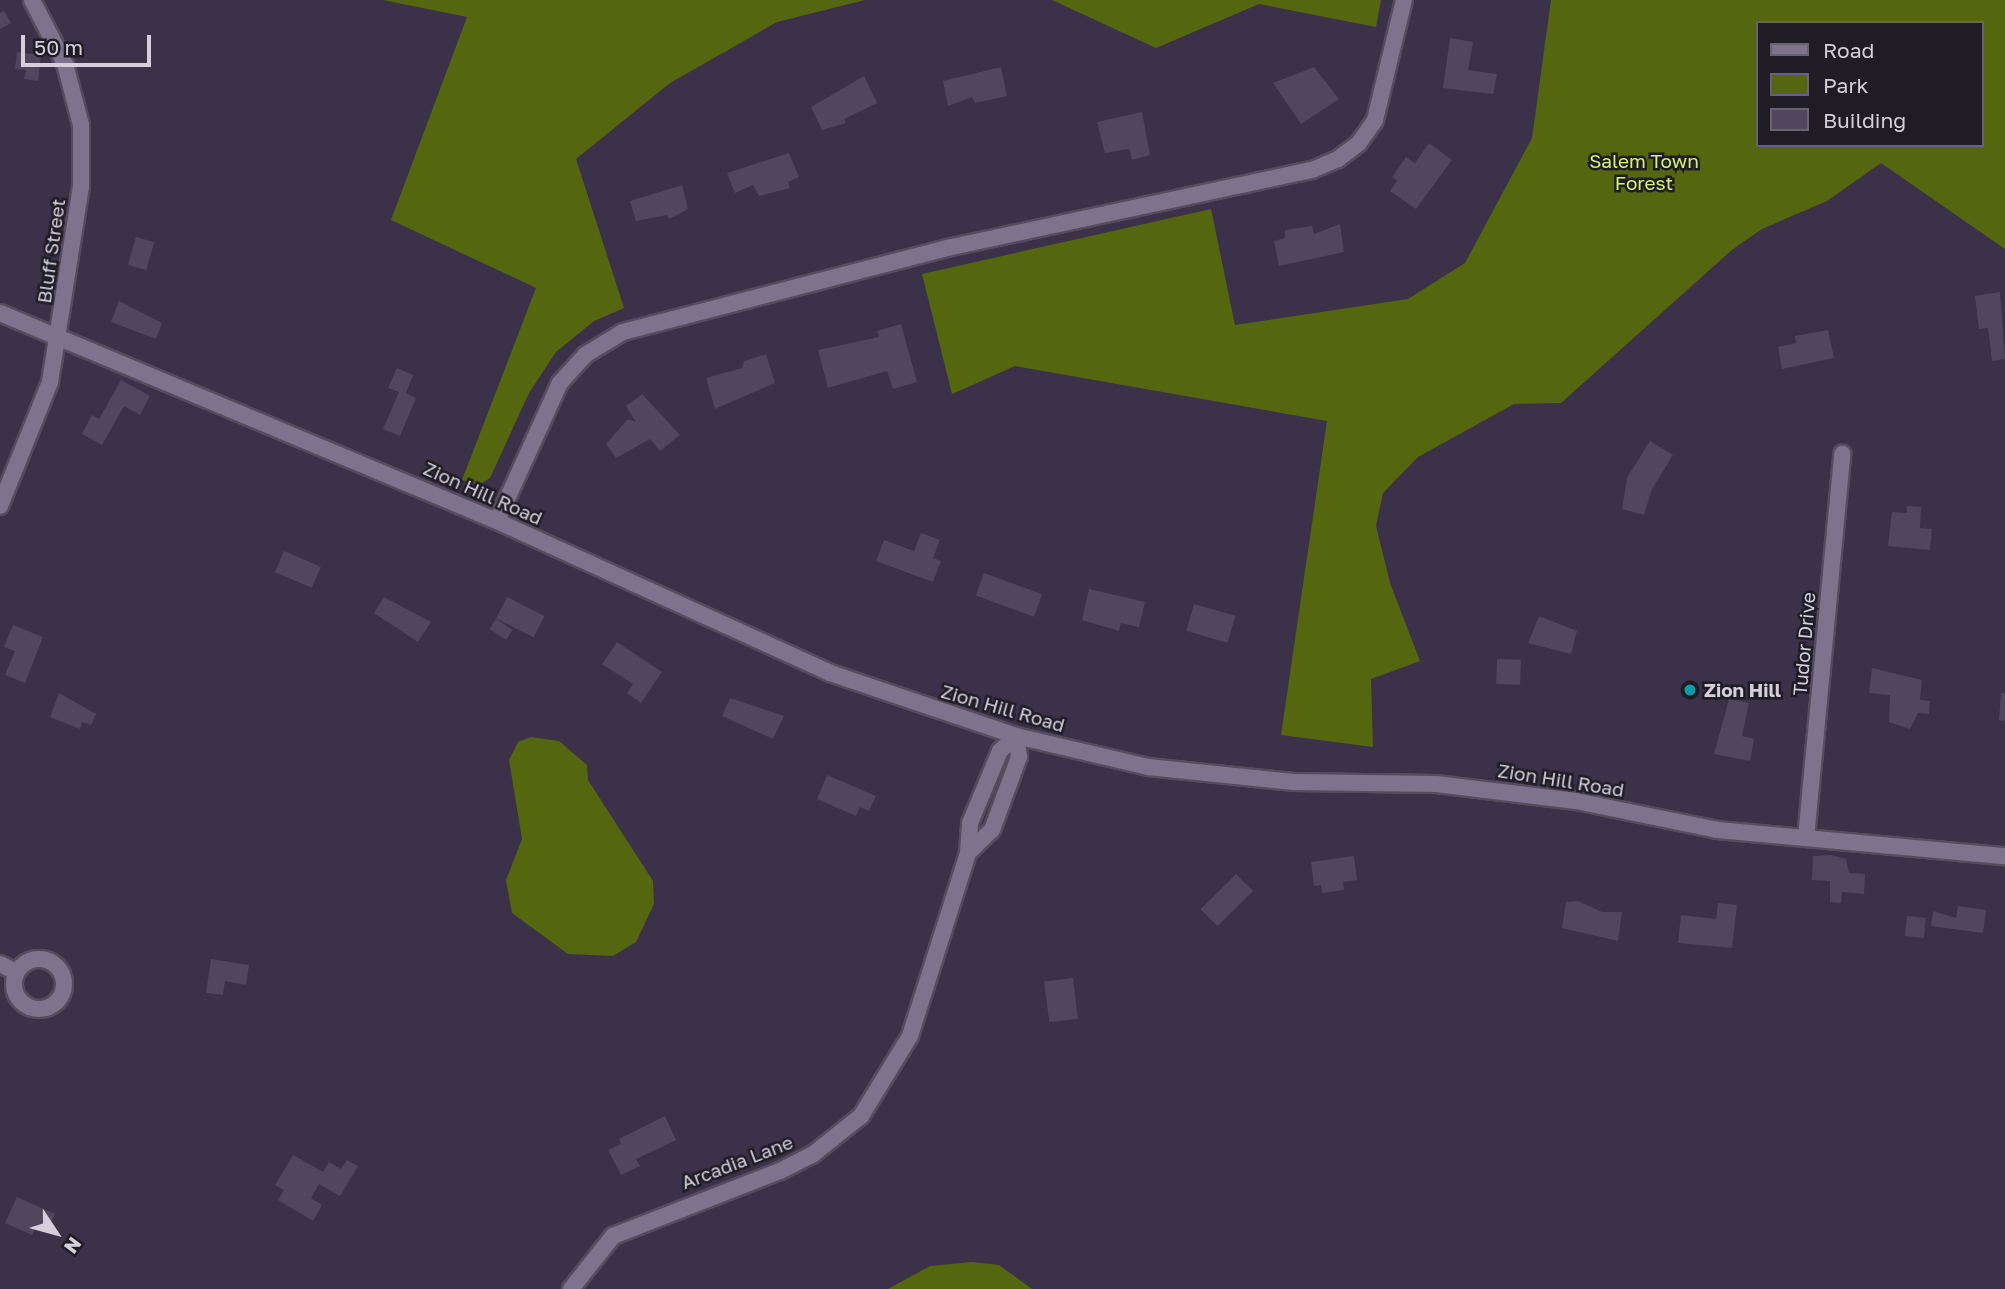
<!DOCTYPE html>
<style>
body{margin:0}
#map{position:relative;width:2005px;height:1289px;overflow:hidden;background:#3b3148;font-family:"Golos Text",sans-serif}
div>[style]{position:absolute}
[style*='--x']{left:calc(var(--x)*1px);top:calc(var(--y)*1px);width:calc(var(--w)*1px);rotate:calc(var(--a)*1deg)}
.green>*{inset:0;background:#56660f}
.building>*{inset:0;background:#50465e;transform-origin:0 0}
.roads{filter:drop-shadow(2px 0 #554c5f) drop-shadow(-2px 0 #554c5f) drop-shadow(0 2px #554c5f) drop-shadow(0 -2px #554c5f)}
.minor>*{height:16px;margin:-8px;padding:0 8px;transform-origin:8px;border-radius:8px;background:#7e738d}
.minor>.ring{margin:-8px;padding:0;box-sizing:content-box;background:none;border:16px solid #7e738d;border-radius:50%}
.dots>*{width:19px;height:19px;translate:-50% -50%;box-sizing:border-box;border:4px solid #201c26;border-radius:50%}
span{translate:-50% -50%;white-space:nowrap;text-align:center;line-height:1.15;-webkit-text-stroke:5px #201c26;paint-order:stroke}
.park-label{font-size:19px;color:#d6f274}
.street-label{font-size:19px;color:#d5cfdd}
.poi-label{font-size:19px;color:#d5cfdd;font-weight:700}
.left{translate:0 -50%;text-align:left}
.legend{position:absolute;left:1756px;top:21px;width:228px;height:126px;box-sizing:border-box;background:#201c26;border:2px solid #68646f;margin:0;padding:9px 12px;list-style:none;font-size:21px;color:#d5cfdd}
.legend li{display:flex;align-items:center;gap:14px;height:35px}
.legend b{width:35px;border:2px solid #68646f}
.north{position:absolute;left:21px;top:1198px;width:70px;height:70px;-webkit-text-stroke:5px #201c26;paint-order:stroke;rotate:126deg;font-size:19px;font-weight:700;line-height:28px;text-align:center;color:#d5cfdd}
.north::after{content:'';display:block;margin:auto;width:24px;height:32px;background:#d5cfdd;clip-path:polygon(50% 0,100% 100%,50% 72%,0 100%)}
.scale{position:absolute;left:21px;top:35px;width:130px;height:32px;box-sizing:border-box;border:4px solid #d5cfdd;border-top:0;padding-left:9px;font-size:21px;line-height:24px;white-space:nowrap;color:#d5cfdd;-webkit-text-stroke:5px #201c26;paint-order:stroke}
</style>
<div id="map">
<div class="green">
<div style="clip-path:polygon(383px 0,865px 0,777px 22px,670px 83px,576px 159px,624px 308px,594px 321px,556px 352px,529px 393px,490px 478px,479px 485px,462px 480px,536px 288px,391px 220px,467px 17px)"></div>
<div style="clip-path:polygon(1052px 0,1381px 0,1376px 27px,1259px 4px,1156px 48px)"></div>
<div style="clip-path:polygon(evenodd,1551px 0,2005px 0,2005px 249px,1881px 163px,1827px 201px,1762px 229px,1733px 249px,1561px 403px,1514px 404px,1418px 457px,1383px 493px,1376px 526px,1390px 583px,1420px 661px,1371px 679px,1373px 747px,1281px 735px,1327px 421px,1015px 366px,952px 394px,922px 274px,1211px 209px,1235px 325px,1408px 299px,1465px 263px,1532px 138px,1551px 0,1758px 23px,1982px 23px,1982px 145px,1758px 145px,1758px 23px)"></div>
<div style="clip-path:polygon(531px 737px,559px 741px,587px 765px,588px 780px,653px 881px,654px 904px,636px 942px,613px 956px,568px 954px,512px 913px,506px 880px,522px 839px,509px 760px,518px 742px)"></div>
<div style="clip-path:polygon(972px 1262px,999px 1265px,1032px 1289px,888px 1289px,930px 1266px)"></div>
</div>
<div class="building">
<div style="clip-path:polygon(4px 11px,11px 23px,0 29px,0 13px)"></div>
<div style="clip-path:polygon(1450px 38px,1473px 42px,1468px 70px,1497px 74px,1493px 94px,1443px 88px)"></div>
<div style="clip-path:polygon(17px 52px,41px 55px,38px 81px,24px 79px,26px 70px,15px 69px)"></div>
<div style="clip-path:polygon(1001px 67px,1007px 96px,975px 103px,972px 97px,948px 106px,943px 81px)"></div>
<div style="clip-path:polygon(1314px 67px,1339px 99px,1301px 124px,1273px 83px)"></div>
<div style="clip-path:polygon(864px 76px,877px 103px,844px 119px,846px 123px,822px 130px,811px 107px)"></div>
<div style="clip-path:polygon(1142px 112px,1150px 155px,1132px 160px,1129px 149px,1105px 153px,1097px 122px)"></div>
<div style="clip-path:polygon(1429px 143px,1452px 160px,1416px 209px,1390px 191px,1397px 181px,1392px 177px,1406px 157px,1415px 163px)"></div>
<div style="clip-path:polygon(789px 153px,799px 177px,788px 182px,790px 188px,759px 196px,753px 185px,735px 193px,727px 173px)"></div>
<div style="clip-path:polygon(682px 185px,688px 209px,669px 219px,667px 215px,636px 221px,630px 201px)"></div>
<div style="clip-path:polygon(1340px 224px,1344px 252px,1279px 266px,1274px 241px,1285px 238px,1285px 230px,1312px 226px,1314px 234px)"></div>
<div style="left:136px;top:237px;width:19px;height:29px;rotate:16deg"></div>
<div style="clip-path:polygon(2000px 292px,2005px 359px,1992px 361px,1988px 328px,1979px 329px,1975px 296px)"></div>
<div style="clip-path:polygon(119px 301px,162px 323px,156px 339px,111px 322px)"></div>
<div style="clip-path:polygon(901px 324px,917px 382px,893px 389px,887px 371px,828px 388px,818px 350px,879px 337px,877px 331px)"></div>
<div style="clip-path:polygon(1828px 330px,1834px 358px,1782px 369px,1778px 347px,1796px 343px,1795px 336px)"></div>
<div style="clip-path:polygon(766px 354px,775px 383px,715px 409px,706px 378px,742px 368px,744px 361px)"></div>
<div style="clip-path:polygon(397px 368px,413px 375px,406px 393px,416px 398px,400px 436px,383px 429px,399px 392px,388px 388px)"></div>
<div style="clip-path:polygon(121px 380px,150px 396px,140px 415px,124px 406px,102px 445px,82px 434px,92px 415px,99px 419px)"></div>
<div style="clip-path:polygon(642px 394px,680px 435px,660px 451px,650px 439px,616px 458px,606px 444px,628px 419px,636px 422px,626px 406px)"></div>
<div style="clip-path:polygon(1650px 441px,1673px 455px,1652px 489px,1644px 515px,1622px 509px,1627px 478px)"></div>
<div style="clip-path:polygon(1907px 506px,1921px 507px,1920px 528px,1932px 529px,1930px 550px,1888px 546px,1892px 512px,1907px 513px)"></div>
<div style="clip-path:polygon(921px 533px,940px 540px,933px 558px,941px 561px,933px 582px,876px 561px,884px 540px,914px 551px)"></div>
<div style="left:284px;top:551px;width:40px;height:23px;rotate:23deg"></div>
<div style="left:984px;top:573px;width:62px;height:24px;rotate:20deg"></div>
<div style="clip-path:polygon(1089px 589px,1145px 602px,1139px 627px,1121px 623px,1119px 631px,1082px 620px)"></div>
<div style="clip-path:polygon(384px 597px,431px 622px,418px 642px,374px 613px)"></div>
<div style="left:507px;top:597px;width:42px;height:24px;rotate:27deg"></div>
<div style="left:1194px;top:604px;width:43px;height:28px;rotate:16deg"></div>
<div style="clip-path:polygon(1539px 616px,1577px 631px,1571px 654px,1528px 643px)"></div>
<div style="left:496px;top:619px;width:20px;height:12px;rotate:33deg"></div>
<div style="clip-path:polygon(13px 625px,43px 637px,25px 683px,5px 675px,15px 651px,4px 647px)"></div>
<div style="clip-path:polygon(617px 642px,662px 672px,641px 703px,627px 693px,633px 684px,602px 664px)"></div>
<div style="left:1497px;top:659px;width:24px;height:25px;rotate:2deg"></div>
<div style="clip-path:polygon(1872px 668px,1922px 680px,1920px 700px,1930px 701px,1929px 714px,1918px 713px,1910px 729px,1889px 722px,1890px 695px,1869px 693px)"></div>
<div style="clip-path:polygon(59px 693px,96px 714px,91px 725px,82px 722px,80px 729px,50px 717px)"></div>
<div style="clip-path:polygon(2001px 693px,2005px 693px,2005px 721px,1999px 720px)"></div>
<div style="clip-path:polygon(730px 698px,784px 716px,773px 739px,722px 716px)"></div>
<div style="clip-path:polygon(1729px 699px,1749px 703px,1742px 736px,1754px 739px,1750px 761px,1714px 754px)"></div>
<div style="clip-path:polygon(827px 775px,876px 796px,869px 811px,860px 807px,856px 816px,817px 799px)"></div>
<div style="clip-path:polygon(1831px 855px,1846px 859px,1849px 873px,1865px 874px,1864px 894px,1842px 892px,1841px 903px,1830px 902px,1830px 881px,1812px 880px,1813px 856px)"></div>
<div style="clip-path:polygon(1354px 856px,1357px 880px,1343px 882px,1344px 890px,1322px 893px,1321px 885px,1314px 886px,1311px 862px)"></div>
<div style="left:1236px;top:874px;width:24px;height:50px;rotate:45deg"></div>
<div style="clip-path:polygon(1578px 901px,1602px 912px,1622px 912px,1618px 941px,1562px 928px,1566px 902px)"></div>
<div style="clip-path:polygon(1718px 903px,1737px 905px,1732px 948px,1678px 943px,1681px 915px,1716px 919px)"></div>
<div style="clip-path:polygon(1958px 906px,1986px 910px,1983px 933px,1931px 926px,1933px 911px,1956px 918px)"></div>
<div style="left:1907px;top:916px;width:19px;height:20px;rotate:6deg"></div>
<div style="clip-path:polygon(211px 959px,249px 965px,246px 985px,225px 981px,223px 995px,206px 993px)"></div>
<div style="left:1073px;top:978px;width:41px;height:29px;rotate:83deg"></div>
<div style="clip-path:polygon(665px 1116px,676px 1140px,636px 1159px,640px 1166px,621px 1175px,608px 1150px,621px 1144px,619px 1139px)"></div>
<div style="clip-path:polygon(293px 1155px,323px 1172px,329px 1162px,341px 1169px,347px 1160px,358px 1166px,340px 1196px,319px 1184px,311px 1198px,322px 1205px,313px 1221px,278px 1200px,284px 1190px,275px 1185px)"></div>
<div style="clip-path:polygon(17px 1197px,55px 1214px,47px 1232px,36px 1227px,32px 1235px,5px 1223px)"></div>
</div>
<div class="roads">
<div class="minor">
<div style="--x:0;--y:313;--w:539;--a:22.71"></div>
<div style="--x:497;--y:521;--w:366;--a:24.5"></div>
<div style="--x:830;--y:673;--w:196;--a:18.7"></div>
<div style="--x:1016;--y:736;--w:136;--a:13.2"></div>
<div style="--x:1148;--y:767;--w:146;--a:5.9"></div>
<div style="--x:1293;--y:782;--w:143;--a:0.8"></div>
<div style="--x:1436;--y:784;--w:141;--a:6.9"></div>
<div style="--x:1576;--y:801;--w:144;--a:11.6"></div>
<div style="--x:1717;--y:830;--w:289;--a:5.2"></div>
<div style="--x:0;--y:506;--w:134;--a:-68"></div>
<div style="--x:50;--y:382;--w:197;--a:-81"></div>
<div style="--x:81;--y:187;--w:62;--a:-90"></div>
<div style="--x:81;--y:125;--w:63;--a:-104.7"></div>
<div style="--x:65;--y:64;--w:72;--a:-117.3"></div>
<div style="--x:497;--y:521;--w:152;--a:-65.5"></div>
<div style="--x:560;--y:383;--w:38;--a:-48"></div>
<div style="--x:585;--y:355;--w:44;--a:-31.2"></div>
<div style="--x:623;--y:332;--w:335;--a:-14.5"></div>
<div style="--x:947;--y:248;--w:373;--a:-12.1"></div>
<div style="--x:1312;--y:170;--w:28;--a:-23"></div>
<div style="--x:1338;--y:159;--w:26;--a:-37"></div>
<div style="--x:1359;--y:143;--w:28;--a:-55"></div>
<div style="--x:1375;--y:120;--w:123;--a:-76.4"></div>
<div style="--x:1806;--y:838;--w:386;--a:-84.6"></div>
<div style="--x:968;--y:853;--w:33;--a:-44"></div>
<div style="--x:992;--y:830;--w:78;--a:-69.7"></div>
<div style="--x:1019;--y:757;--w:21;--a:-98"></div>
<div class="ring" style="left:14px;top:959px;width:34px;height:34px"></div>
<div style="--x:0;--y:964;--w:18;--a:27"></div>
<div style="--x:571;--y:1289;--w:68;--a:-51.6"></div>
<div style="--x:613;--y:1236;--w:179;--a:-21.3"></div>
<div style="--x:780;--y:1171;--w:36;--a:-27"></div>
<div style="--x:812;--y:1155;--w:63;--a:-38.5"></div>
<div style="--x:861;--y:1116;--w:94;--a:-58.5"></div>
<div style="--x:910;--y:1036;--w:192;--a:-72.4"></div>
<div style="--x:968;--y:853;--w:30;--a:-86"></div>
<div style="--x:970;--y:823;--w:78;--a:-67.4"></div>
<div style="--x:1000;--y:751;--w:22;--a:-43"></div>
</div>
</div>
<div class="dots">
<div style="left:1690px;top:690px;background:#0f9aa8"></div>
</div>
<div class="park-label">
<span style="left:1644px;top:172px">Salem Town<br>Forest</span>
</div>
<div class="street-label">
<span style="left:51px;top:251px;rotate:-82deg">Bluff Street</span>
<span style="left:483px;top:493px;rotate:24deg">Zion Hill Road</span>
<span style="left:1804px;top:644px;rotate:-85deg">Tudor Drive</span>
<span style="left:1003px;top:708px;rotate:16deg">Zion Hill Road</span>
<span style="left:1561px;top:780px;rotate:9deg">Zion Hill Road</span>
<span style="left:737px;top:1162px;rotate:-21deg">Arcadia Lane</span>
</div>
<div class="poi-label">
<span class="left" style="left:1704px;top:690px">Zion Hill</span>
</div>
<ul class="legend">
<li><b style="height:9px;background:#7e738d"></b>Road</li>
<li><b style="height:19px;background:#56660f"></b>Park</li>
<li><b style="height:19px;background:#50465e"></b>Building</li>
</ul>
<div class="north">N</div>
<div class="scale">50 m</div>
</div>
